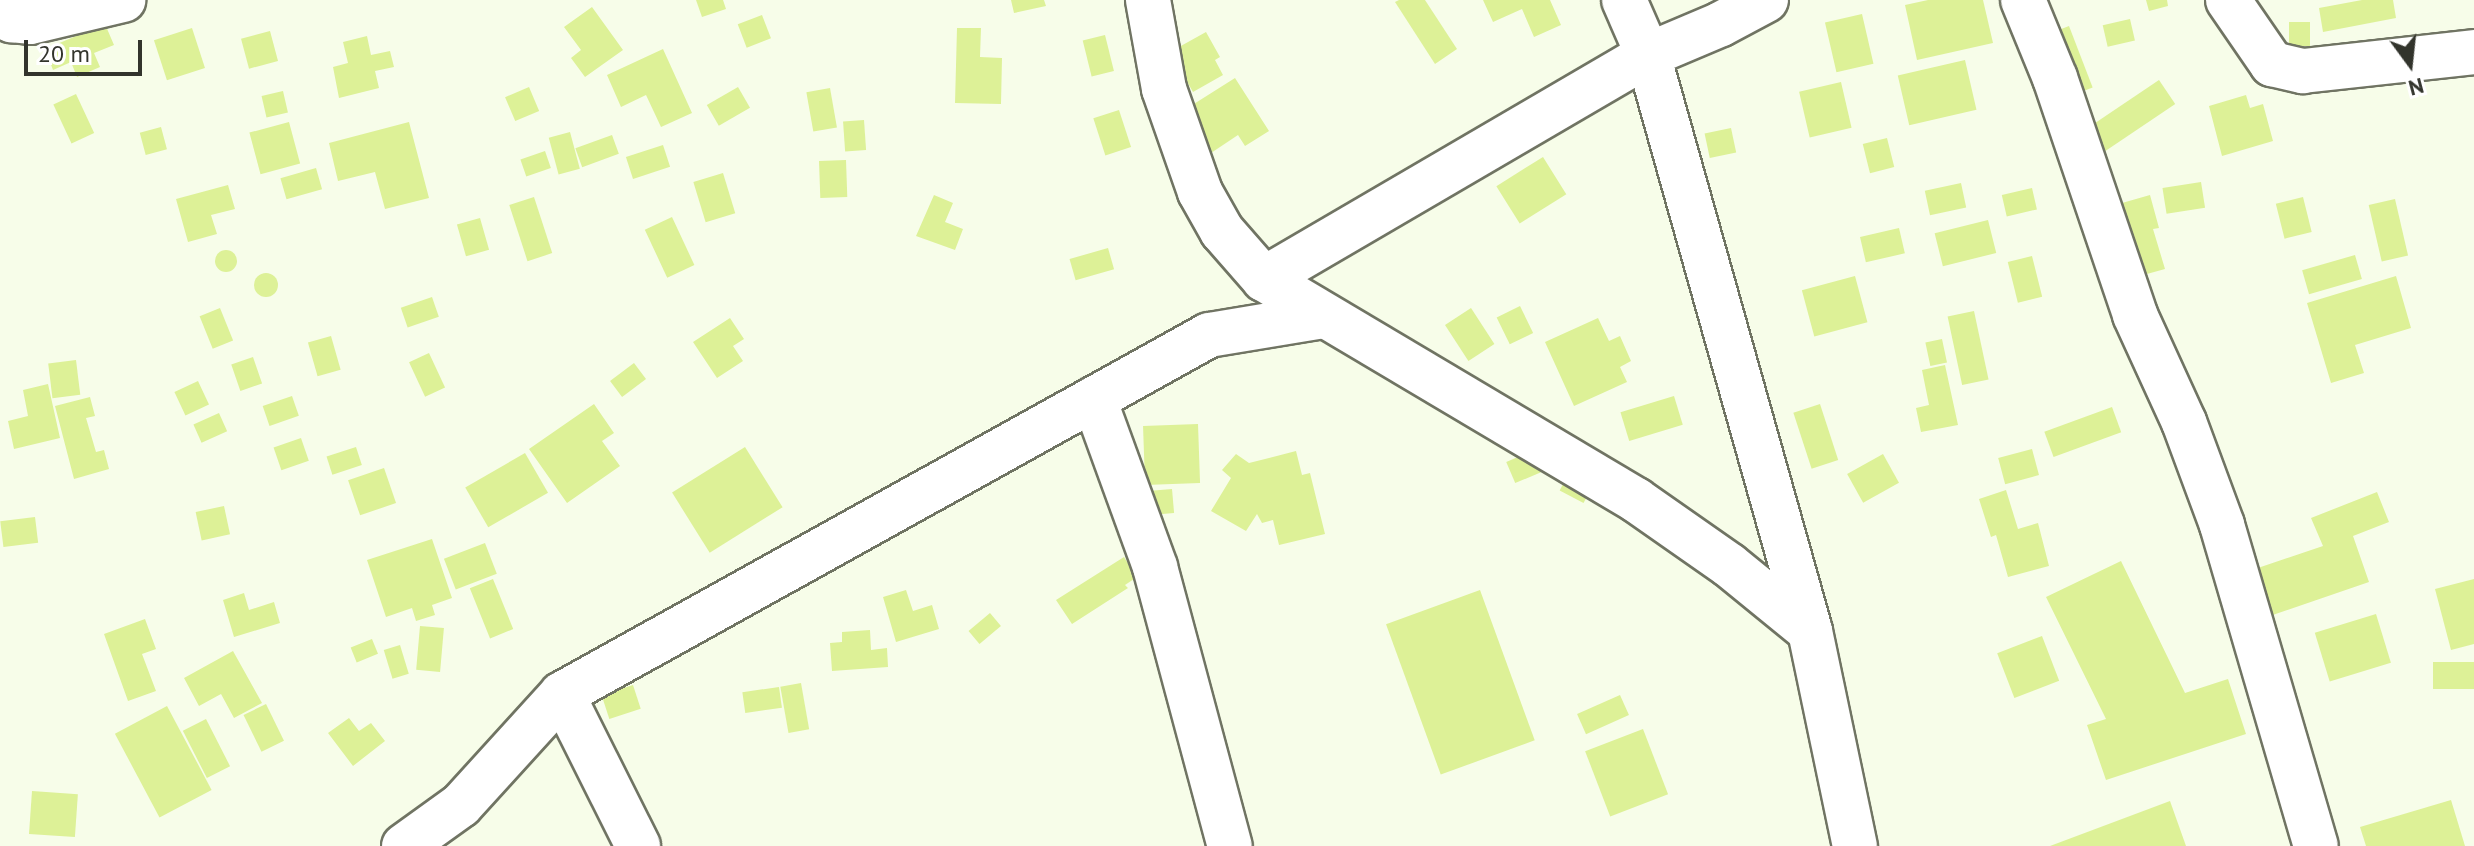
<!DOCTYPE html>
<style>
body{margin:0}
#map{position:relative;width:2474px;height:846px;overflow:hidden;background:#f7fde9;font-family:"PT Sans",sans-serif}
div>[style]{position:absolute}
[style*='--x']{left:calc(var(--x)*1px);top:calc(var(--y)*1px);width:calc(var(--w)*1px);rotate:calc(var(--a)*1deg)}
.building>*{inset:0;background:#ddf197;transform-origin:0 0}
.round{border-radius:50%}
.roads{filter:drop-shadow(2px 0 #707463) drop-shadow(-2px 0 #707463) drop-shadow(0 2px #707463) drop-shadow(0 -2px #707463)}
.minor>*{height:44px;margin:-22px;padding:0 22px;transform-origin:22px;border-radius:22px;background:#fff}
span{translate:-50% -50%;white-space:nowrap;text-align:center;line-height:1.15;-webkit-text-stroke:6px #fff;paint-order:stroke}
.north{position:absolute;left:2370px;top:24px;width:80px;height:80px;-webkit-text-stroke:6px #fff;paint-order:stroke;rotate:165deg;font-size:22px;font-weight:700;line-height:32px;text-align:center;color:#32342c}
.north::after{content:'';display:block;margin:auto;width:28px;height:36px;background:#32342c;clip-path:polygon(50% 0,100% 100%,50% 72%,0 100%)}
.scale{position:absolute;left:24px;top:40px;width:118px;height:36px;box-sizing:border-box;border:4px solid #32342c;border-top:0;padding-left:10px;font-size:24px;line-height:28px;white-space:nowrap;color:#32342c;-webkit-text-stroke:6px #fff;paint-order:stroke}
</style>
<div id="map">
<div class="building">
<div style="clip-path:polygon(696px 0,723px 0,726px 9px,702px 17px)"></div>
<div style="clip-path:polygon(1011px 0,1044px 0,1046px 6px,1014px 13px)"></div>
<div style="clip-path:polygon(1399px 0,1425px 0,1457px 49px,1435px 64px,1395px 2px)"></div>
<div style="clip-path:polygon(1483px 0,1550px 0,1561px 25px,1534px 37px,1522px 9px,1493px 22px)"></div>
<div style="clip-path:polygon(1928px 0,1983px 0,1993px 43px,1917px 60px,1905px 5px)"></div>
<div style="clip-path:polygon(2146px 0,2167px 0,2168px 6px,2149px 11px)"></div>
<div style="clip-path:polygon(2362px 0,2393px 0,2396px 18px,2323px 32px,2319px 8px)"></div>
<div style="clip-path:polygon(592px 7px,623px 50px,585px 77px,571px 58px,581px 50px,564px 27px)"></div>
<div style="left:1862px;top:14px;width:51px;height:38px;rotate:77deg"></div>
<div style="left:762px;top:15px;width:25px;height:26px;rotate:69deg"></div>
<div style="left:2130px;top:19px;width:22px;height:28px;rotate:77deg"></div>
<div style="left:2289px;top:22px;width:21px;height:24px"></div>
<div style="clip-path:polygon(105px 24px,114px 45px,94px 53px,100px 67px,77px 77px,71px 62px,53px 70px,45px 49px)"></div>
<div style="left:2069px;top:26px;width:66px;height:29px;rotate:69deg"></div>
<div style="left:192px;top:28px;width:42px;height:40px;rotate:72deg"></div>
<div style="clip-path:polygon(957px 28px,981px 28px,980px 57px,1002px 58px,1001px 104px,955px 103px)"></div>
<div style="left:270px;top:31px;width:31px;height:30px;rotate:75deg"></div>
<div style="clip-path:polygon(1206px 32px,1220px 57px,1215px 60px,1223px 75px,1193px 92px,1170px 52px)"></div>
<div style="left:1105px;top:35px;width:37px;height:23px;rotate:76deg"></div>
<div style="clip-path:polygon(367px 36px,371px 55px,390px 51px,394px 67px,375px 71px,379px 88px,339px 98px,333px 67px,348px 63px,343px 42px)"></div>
<div style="clip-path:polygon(663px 49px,692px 113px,661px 127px,646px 95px,621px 107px,607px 75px)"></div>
<div style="left:1965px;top:60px;width:51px;height:69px;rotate:77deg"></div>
<div style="clip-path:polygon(1235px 78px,1269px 131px,1245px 146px,1238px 135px,1205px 157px,1178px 114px)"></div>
<div style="left:2159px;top:80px;width:29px;height:90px;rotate:56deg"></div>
<div style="left:1841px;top:82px;width:47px;height:43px;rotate:77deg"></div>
<div style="left:529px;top:87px;width:26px;height:26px;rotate:67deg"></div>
<div style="left:738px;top:87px;width:24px;height:36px;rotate:60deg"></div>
<div style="left:830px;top:88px;width:40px;height:24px;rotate:80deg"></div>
<div style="left:283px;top:91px;width:22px;height:22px;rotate:77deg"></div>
<div style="left:76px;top:94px;width:43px;height:25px;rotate:65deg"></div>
<div style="clip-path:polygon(2246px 95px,2250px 108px,2263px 104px,2273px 141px,2222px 156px,2209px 106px)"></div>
<div style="left:1119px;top:110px;width:39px;height:27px;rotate:72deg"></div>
<div style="left:864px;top:120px;width:30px;height:21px;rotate:86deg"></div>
<div style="left:289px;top:122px;width:43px;height:41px;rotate:75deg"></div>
<div style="clip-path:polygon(409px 122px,429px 198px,385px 209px,375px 172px,338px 181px,329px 143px)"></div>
<div style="left:161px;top:127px;width:23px;height:22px;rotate:75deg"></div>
<div style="left:1731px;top:128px;width:25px;height:27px;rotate:78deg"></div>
<div style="left:570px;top:132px;width:38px;height:22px;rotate:75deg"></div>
<div style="left:612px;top:135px;width:20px;height:39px;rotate:70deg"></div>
<div style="left:1887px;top:138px;width:30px;height:25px;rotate:76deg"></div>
<div style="left:663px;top:145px;width:23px;height:39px;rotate:72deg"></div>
<div style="left:545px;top:151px;width:18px;height:26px;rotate:71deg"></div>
<div style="left:1543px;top:157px;width:44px;height:55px;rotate:58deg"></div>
<div style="left:846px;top:160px;width:37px;height:27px;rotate:88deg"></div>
<div style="left:316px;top:168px;width:22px;height:37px;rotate:74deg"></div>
<div style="left:723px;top:173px;width:42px;height:31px;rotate:73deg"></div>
<div style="left:2201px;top:182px;width:26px;height:39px;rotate:81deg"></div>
<div style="left:1961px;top:183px;width:25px;height:37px;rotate:78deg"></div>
<div style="clip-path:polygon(228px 185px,235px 209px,211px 215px,217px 234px,188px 242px,176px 199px)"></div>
<div style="left:2032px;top:188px;width:22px;height:31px;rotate:77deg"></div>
<div style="clip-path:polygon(934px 195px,953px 203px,945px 222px,963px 229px,955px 250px,916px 236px)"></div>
<div style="clip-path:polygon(2150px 195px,2159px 228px,2153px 229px,2165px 269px,2136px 277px,2115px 205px)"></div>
<div style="left:534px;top:197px;width:59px;height:26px;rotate:72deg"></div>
<div style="left:2303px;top:197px;width:36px;height:28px;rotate:76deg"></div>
<div style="left:2395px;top:199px;width:58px;height:27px;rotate:77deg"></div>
<div style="left:672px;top:217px;width:53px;height:30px;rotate:65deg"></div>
<div style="left:480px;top:218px;width:33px;height:24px;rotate:74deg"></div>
<div style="left:1988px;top:220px;width:34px;height:55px;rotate:76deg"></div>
<div style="left:1899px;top:228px;width:26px;height:40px;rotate:77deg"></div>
<div style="left:1108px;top:248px;width:22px;height:40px;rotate:74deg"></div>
<div class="round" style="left:215px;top:250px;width:22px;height:22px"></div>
<div style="left:2355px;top:255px;width:25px;height:55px;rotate:74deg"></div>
<div style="left:2032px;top:256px;width:42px;height:25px;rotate:76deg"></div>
<div class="round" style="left:254px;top:273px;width:24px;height:24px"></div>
<div style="left:1855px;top:276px;width:48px;height:55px;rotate:75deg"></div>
<div style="clip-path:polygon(2396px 276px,2411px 328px,2355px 345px,2364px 373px,2331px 383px,2307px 303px)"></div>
<div style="left:432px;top:297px;width:21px;height:33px;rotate:71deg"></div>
<div style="left:1520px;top:306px;width:30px;height:26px;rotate:64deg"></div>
<div style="left:220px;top:308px;width:35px;height:22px;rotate:68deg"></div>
<div style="left:1471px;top:308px;width:43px;height:31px;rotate:57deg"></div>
<div style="left:1974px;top:311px;width:70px;height:27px;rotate:78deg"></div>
<div style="clip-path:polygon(730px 318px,744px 339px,733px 346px,743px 361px,717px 378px,693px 342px)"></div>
<div style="clip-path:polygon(1598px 318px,1609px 341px,1620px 336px,1631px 361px,1620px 367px,1627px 382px,1574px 406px,1545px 342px)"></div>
<div style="left:331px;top:336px;width:35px;height:24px;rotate:74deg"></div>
<div style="left:1942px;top:339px;width:24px;height:17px;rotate:78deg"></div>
<div style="left:429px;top:353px;width:38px;height:22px;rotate:65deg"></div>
<div style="left:253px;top:357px;width:28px;height:23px;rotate:71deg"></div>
<div style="left:76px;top:360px;width:35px;height:28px;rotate:83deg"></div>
<div style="left:634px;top:363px;width:20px;height:30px;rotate:53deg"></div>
<div style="clip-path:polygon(1945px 365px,1958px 425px,1921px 432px,1916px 408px,1929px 405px,1922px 370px)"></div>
<div style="left:198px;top:381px;width:26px;height:26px;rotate:65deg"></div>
<div style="clip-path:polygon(48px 384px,60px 438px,14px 449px,8px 421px,28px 416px,23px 390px)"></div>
<div style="left:292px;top:396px;width:21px;height:31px;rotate:71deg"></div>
<div style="left:1674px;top:396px;width:30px;height:56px;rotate:73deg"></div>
<div style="clip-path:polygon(90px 397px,95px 416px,86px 418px,96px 452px,104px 450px,109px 469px,74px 479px,55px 406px)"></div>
<div style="clip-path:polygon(594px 404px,614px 433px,602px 441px,620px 466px,567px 503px,529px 449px)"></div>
<div style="left:1820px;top:404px;width:59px;height:28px;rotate:72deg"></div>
<div style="left:2112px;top:407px;width:27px;height:72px;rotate:70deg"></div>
<div style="left:219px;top:413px;width:20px;height:28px;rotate:66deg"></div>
<div style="left:1198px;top:424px;width:59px;height:55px;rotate:88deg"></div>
<div style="left:301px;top:438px;width:24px;height:29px;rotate:71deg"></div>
<div style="left:356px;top:447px;width:19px;height:31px;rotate:72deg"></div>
<div style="left:745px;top:447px;width:71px;height:86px;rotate:58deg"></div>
<div style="left:2032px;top:449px;width:27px;height:35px;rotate:75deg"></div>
<div style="clip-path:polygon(1296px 451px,1302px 475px,1310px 473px,1325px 534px,1279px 545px,1273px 520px,1262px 523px,1257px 514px,1246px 531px,1211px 511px,1231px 478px,1222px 470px,1236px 454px,1249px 463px)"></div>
<div style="left:1532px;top:451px;width:23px;height:28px;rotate:67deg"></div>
<div style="left:525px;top:453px;width:46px;height:69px;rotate:60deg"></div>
<div style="left:1883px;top:454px;width:33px;height:41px;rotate:61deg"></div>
<div style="left:384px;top:468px;width:37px;height:38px;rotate:71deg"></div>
<div style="left:1570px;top:471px;width:27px;height:22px;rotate:28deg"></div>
<div style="left:1172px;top:489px;width:24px;height:27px;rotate:85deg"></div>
<div style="clip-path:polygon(2006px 490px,2018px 529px,2038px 523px,2049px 566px,2008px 577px,1996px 535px,1991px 537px,1979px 499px)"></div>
<div style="clip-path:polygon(2377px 492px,2389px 522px,2353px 536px,2369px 582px,2264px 618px,2249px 571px,2323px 546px,2311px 518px)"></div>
<div style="left:224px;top:506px;width:29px;height:29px;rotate:78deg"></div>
<div style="left:35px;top:517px;width:26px;height:35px;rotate:83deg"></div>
<div style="clip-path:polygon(432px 539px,452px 598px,432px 605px,435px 615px,416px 621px,412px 608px,386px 617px,367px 560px)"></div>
<div style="left:485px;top:543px;width:33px;height:44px;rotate:69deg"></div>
<div style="clip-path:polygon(1124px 557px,1137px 577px,1125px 585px,1128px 588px,1072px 624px,1056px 600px)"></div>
<div style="clip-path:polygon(2121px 561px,2185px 693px,2228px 679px,2246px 734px,2106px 780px,2087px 725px,2106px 719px,2046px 597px)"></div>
<div style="left:493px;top:579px;width:54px;height:25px;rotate:68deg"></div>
<div style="clip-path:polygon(2474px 579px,2474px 644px,2451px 650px,2435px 589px)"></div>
<div style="clip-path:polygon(906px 590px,913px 611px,932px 605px,939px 629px,896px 642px,883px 597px)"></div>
<div style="left:1480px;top:590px;width:160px;height:100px;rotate:70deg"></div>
<div style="clip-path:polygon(244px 593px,249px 610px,274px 602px,280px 623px,234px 637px,223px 600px)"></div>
<div style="left:990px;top:613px;width:17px;height:28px;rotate:50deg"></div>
<div style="left:2376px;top:614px;width:51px;height:64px;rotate:73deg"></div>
<div style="clip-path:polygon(145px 619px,156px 649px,142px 654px,156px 691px,128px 701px,104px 634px)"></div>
<div style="left:420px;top:626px;width:24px;height:44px;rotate:5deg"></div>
<div style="clip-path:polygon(870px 630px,871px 650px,887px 648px,888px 667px,832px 671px,830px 643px,842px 642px,842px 632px)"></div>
<div style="left:2042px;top:636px;width:48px;height:48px;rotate:69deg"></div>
<div style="left:372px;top:639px;width:16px;height:23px;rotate:68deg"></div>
<div style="left:400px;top:645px;width:30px;height:17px;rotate:73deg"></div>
<div style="clip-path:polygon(233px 651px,262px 703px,234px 718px,221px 694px,199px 706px,184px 678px)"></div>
<div style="left:2474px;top:662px;width:27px;height:41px;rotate:90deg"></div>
<div style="left:801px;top:683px;width:47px;height:21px;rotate:80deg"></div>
<div style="left:633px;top:685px;width:25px;height:33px;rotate:72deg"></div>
<div style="left:779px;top:687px;width:21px;height:37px;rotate:82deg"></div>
<div style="left:1620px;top:695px;width:22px;height:47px;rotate:66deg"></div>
<div style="left:266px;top:704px;width:41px;height:25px;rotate:64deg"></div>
<div style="left:167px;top:706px;width:95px;height:59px;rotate:62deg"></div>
<div style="clip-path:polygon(349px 718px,359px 731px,371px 723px,385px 741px,353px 766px,328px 733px)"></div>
<div style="left:206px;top:719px;width:53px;height:26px;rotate:63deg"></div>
<div style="left:1643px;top:729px;width:70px;height:62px;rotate:69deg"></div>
<div style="left:32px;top:791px;width:46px;height:43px;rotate:4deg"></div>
<div style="clip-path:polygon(2451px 800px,2465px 846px,2366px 846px,2360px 827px)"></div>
<div style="clip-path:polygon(2170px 801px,2186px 846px,2050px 846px)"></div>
</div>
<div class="roads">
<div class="minor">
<div style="--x:1148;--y:0;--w:90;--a:79.8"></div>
<div style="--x:1164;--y:89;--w:109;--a:70.7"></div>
<div style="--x:1200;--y:192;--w:45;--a:60.6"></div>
<div style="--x:1222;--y:231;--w:64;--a:48.8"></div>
<div style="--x:1264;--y:279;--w:433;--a:30.7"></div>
<div style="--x:1636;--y:500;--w:113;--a:35"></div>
<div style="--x:1729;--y:565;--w:104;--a:39.2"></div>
<div style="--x:1624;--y:0;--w:60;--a:66.4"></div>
<div style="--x:1648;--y:55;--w:598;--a:74.29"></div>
<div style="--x:1810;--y:631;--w:220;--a:78.2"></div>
<div style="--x:2023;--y:0;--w:84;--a:67.7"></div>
<div style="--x:2055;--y:78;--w:250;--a:71.3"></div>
<div style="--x:2135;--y:315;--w:118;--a:65.4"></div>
<div style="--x:2184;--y:422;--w:110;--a:69.7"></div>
<div style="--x:2222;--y:525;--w:334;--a:73.7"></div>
<div style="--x:2228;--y:0;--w:78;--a:55.5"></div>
<div style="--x:2272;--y:64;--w:32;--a:13"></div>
<div style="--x:2303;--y:71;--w:172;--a:-6.3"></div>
<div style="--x:0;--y:14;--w:13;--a:29"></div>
<div style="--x:11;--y:20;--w:19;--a:6"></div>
<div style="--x:30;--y:22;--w:96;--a:-13.3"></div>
<div style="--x:1264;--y:279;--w:445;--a:-30.3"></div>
<div style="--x:1648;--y:55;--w:79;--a:-23"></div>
<div style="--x:1721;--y:24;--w:51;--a:-28.1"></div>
<div style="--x:1094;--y:399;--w:179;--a:70"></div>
<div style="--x:1155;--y:567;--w:289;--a:75"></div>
<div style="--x:562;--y:694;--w:170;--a:63.4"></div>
<div style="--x:404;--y:846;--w:70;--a:-35.7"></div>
<div style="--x:461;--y:805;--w:150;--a:-47.7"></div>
<div style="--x:562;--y:694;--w:740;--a:-29.02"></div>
<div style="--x:1209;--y:335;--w:117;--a:-9.4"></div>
</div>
</div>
<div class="north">N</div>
<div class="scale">20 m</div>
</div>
